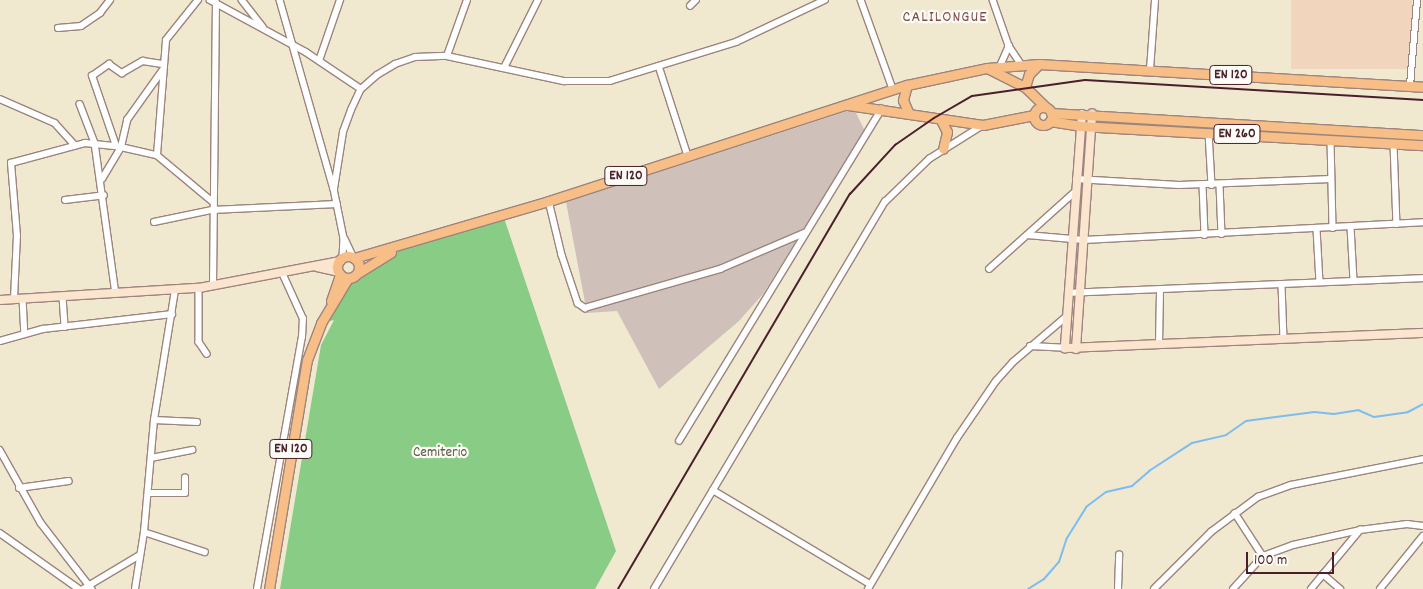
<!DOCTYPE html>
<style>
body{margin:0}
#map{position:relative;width:1423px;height:589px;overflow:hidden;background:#f0e9d0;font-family:Dekko,sans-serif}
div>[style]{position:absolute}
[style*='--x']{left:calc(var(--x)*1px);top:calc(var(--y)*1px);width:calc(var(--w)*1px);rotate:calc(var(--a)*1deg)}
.built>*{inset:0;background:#f2d5bd;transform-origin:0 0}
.industrial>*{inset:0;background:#cfc1ba}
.green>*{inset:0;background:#88cc85}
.stream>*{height:2px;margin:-1px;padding:0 1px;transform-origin:1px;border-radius:1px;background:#7cbcf0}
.roads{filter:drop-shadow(1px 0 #9d847e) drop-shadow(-1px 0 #9d847e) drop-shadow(0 1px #9d847e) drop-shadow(0 -1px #9d847e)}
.street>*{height:5.5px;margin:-2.75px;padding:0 2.75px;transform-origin:2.75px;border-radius:2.75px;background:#fff}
.secondary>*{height:8px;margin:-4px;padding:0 4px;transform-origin:4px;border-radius:4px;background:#fce5cf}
.primary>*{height:9px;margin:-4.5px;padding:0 4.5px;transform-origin:4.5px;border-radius:4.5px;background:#f7be87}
.primary>.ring{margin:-4.5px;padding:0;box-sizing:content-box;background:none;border:9px solid #f7be87;border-radius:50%}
.rail>*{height:2px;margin:-1px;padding:0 1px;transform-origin:1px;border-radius:1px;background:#4a1f2b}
span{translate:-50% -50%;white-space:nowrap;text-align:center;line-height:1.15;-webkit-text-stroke:4.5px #fdfcf7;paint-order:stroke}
.shield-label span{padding:1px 4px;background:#fdfcf7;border:1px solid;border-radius:4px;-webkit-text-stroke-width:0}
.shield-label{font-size:14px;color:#4a1f2b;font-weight:700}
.park-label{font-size:15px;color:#605c4a}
.neighbourhood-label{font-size:16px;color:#814a46;letter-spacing:1px}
.scale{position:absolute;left:1246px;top:552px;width:88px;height:22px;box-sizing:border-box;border:2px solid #4a1f2b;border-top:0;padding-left:6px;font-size:15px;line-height:18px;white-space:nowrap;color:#4a1f2b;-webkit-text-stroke:4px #fdfcf7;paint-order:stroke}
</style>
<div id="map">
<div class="built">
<div style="left:1291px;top:0;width:121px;height:69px"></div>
</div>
<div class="industrial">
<div style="clip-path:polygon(854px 109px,865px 131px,763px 294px,739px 321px,659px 389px,617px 311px,587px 313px,566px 202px)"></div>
</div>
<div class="green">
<div style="clip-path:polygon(503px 215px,616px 551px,595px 589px,280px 589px,321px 345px,334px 320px,321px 323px,352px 278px,407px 243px)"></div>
</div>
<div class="stream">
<div style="--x:1028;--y:589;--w:19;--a:-32"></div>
<div style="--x:1044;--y:579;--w:23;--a:-49"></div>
<div style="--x:1059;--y:562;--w:25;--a:-72"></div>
<div style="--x:1067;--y:538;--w:36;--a:-58"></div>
<div style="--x:1086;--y:507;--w:25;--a:-37"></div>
<div style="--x:1106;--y:492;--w:27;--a:-13"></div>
<div style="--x:1132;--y:486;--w:23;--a:-41"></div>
<div style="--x:1149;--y:471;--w:51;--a:-33.1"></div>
<div style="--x:1192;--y:443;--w:35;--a:-13"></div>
<div style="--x:1226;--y:435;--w:24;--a:-35"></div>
<div style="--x:1246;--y:421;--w:69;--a:-7.5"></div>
<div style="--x:1314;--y:412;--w:20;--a:6"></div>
<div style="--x:1334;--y:414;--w:24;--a:-9"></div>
<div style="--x:1358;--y:410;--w:17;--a:24"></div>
<div style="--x:1374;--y:417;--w:34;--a:-8"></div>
<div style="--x:1408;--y:412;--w:17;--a:-28"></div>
</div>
<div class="roads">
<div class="street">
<div style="--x:210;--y:0;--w:109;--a:28.4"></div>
<div style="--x:306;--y:52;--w:66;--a:33.9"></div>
<div style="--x:242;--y:0;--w:34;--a:52"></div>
<div style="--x:280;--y:0;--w:197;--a:74.1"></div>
<div style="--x:334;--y:189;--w:50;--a:78.5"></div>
<div style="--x:344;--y:238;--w:20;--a:93"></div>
<div style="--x:861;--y:0;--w:95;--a:70.2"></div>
<div style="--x:993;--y:0;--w:49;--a:70.8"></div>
<div style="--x:1009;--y:46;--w:23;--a:56"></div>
<div style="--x:690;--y:6;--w:8;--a:-45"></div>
<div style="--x:58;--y:28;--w:23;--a:-5"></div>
<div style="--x:81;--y:26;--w:23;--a:-34"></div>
<div style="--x:100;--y:13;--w:16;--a:-52"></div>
<div style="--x:447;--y:56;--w:59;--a:-70.3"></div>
<div style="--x:319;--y:61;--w:65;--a:-71"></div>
<div style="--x:659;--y:66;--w:95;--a:72.1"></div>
<div style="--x:1000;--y:66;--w:22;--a:-66"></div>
<div style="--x:504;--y:68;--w:76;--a:-63.4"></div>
<div style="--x:1150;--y:70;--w:70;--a:-85.9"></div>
<div style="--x:1410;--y:86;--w:86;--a:-85.3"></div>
<div style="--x:0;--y:99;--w:60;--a:23.6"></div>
<div style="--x:55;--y:123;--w:30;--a:48"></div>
<div style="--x:80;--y:104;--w:42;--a:69"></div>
<div style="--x:95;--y:143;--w:152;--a:82.1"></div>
<div style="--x:1209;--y:133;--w:52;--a:86.7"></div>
<div style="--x:1331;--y:140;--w:88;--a:88.7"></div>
<div style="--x:1394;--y:144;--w:80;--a:87.9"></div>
<div style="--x:116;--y:146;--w:74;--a:-108.9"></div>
<div style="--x:92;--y:76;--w:21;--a:-35"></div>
<div style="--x:109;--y:64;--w:16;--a:35"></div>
<div style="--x:122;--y:73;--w:24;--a:-30"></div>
<div style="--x:143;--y:61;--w:19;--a:9"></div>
<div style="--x:157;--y:155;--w:115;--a:-85.5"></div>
<div style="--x:166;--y:40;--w:51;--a:-51.3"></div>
<div style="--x:102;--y:179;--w:37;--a:-59"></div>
<div style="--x:121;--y:147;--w:28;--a:-77"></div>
<div style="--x:127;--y:120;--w:60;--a:-54.5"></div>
<div style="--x:1076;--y:179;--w:103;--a:3.3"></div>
<div style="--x:1179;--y:185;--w:152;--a:-2.3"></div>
<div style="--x:1203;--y:185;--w:50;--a:87.7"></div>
<div style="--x:1220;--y:185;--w:49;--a:87.7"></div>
<div style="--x:334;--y:189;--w:58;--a:-81"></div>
<div style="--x:343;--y:132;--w:23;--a:-70"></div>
<div style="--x:351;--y:110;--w:23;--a:-65"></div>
<div style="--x:361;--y:89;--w:21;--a:-41"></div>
<div style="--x:377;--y:75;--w:21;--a:-31"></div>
<div style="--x:395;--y:64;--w:21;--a:-19"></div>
<div style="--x:415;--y:57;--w:32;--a:-2"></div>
<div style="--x:447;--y:56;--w:120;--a:12.1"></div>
<div style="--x:564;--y:81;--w:46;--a:0"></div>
<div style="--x:610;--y:81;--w:132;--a:-17.2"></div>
<div style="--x:736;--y:42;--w:98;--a:-25.3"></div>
<div style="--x:65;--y:200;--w:39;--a:-7"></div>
<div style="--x:549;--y:201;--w:56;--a:76.5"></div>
<div style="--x:562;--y:255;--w:51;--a:71.6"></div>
<div style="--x:578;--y:303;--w:9;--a:36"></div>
<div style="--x:585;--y:308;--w:141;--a:-16.1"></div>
<div style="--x:720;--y:269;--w:91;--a:-23.2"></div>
<div style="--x:154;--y:222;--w:59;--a:-11.7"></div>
<div style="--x:212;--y:210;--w:125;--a:-2.7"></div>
<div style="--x:1351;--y:227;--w:53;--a:86.8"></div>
<div style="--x:1317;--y:229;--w:53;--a:86.8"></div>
<div style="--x:1027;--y:235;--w:57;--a:5"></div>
<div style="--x:1084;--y:240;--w:339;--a:-3"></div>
<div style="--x:345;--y:239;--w:21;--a:65"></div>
<div style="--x:989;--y:269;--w:117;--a:-41.9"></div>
<div style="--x:1282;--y:285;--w:54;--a:87.9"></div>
<div style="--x:213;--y:286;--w:283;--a:-89.4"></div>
<div style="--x:199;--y:288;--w:54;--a:90"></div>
<div style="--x:199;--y:342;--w:14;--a:56"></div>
<div style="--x:1068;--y:293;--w:355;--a:-2.4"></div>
<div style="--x:63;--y:297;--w:30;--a:86"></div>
<div style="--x:14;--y:299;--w:63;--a:-87.3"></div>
<div style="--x:17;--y:236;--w:73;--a:-94.7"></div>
<div style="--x:11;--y:163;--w:77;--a:-15.1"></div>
<div style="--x:85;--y:143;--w:36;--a:6"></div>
<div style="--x:121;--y:147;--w:37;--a:13"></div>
<div style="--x:157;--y:155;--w:72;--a:39.9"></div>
<div style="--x:23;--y:299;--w:34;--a:87"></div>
<div style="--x:0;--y:341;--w:45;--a:-15.6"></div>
<div style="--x:43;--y:329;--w:130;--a:-6.6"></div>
<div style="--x:1159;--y:344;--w:53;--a:-88.9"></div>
<div style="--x:1030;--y:346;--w:35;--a:3"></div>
<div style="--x:154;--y:420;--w:43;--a:2.7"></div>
<div style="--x:679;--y:441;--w:389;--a:-58.6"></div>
<div style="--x:0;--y:450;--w:84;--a:60.7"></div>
<div style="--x:41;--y:523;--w:83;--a:52.3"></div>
<div style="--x:151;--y:458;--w:42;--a:-11"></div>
<div style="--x:19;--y:488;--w:50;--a:-8"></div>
<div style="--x:713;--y:490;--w:183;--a:30.9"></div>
<div style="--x:148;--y:493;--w:37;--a:0"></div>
<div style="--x:185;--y:493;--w:15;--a:-90"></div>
<div style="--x:1235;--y:513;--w:51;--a:56.9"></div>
<div style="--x:144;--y:532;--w:64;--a:18.2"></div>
<div style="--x:0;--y:533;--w:97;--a:35.3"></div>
<div style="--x:1323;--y:574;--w:23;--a:41"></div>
<div style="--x:83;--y:589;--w:66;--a:-30.8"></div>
<div style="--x:135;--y:589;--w:58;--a:-81"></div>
<div style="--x:144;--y:532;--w:112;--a:-84.9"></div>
<div style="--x:154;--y:420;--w:131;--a:-80.8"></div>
<div style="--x:257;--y:589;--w:256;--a:-79.9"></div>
<div style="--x:302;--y:337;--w:18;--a:-87"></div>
<div style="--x:303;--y:319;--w:51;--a:-114.5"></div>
<div style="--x:654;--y:589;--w:451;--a:-59.2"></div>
<div style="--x:885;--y:202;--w:62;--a:-44.3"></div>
<div style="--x:929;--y:159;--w:64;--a:-32.2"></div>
<div style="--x:868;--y:589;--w:175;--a:-59.5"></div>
<div style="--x:957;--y:438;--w:69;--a:-55.6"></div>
<div style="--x:996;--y:381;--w:25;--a:-48"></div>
<div style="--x:1013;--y:362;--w:71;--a:-40.4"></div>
<div style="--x:1118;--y:589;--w:34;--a:-88"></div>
<div style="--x:1154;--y:589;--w:81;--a:-45"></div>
<div style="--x:1211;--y:532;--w:59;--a:-36.7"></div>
<div style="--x:1258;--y:497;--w:35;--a:-20"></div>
<div style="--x:1291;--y:485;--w:135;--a:-11.1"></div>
<div style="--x:1233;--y:589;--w:45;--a:-47.7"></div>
<div style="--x:1263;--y:556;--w:32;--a:-20"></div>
<div style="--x:1293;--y:545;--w:69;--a:-12.6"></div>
<div style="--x:1360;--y:530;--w:47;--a:-7.3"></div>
<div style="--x:1407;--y:524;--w:16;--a:7"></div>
<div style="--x:1311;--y:589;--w:77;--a:-50.3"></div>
<div style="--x:1380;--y:589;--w:68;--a:-50.9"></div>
</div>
<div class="secondary">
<div style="--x:1082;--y:114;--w:235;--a:94.2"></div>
<div style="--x:1065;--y:348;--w:358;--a:-2.4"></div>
<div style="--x:317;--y:267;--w:22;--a:13"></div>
<div style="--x:0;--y:300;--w:199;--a:-3.5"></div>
<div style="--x:199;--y:288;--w:144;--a:-10.8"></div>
<div style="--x:1076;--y:349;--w:236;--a:-86.1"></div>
</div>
<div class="primary">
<div style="--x:989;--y:69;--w:40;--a:26.6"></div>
<div style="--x:1025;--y:87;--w:29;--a:44"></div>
<div style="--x:907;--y:85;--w:16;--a:105"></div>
<div style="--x:903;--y:100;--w:15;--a:67"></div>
<div style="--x:1025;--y:87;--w:14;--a:-73"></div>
<div style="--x:1029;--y:74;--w:14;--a:-45"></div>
<div style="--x:848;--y:105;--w:136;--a:8.4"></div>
<div style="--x:983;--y:125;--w:52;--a:-11.1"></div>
<div class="ring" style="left:1034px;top:107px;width:9px;height:9px"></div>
<div style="--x:1051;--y:113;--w:373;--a:3.4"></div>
<div style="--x:941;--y:120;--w:13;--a:63"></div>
<div style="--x:947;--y:132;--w:17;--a:103"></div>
<div style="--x:1050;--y:121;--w:30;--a:9"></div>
<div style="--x:1080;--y:126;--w:344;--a:3.2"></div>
<div class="ring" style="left:337px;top:256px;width:13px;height:13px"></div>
<div style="--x:354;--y:258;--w:203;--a:-16.3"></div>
<div style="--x:549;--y:201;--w:376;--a:-18"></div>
<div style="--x:907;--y:85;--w:82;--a:-12"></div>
<div style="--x:987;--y:68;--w:52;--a:-4.4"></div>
<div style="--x:1039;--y:64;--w:385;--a:3.4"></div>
<div style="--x:358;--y:273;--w:39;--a:-32"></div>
<div style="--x:331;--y:301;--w:28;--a:-71"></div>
<div style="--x:269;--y:589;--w:232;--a:-80.6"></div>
<div style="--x:307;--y:360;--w:40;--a:-69"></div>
<div style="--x:321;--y:323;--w:52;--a:-59"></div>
</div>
</div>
<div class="rail">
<div style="--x:618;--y:589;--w:458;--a:-59.6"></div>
<div style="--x:850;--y:194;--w:67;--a:-47.4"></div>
<div style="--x:895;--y:145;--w:47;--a:-34.7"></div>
<div style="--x:934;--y:118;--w:44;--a:-30.1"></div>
<div style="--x:972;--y:96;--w:114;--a:-8.1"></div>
<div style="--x:1085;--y:80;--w:339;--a:3.4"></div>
</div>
<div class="shield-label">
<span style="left:1231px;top:75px">EN 120</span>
<span style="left:1237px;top:134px">EN 260</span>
<span style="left:626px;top:176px">EN 120</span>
<span style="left:291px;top:449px">EN 120</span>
</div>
<div class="park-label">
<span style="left:440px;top:454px">Cemiterio</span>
</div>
<div class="neighbourhood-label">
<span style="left:945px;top:18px">CALILONGUE</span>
</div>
<div class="scale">100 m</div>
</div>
